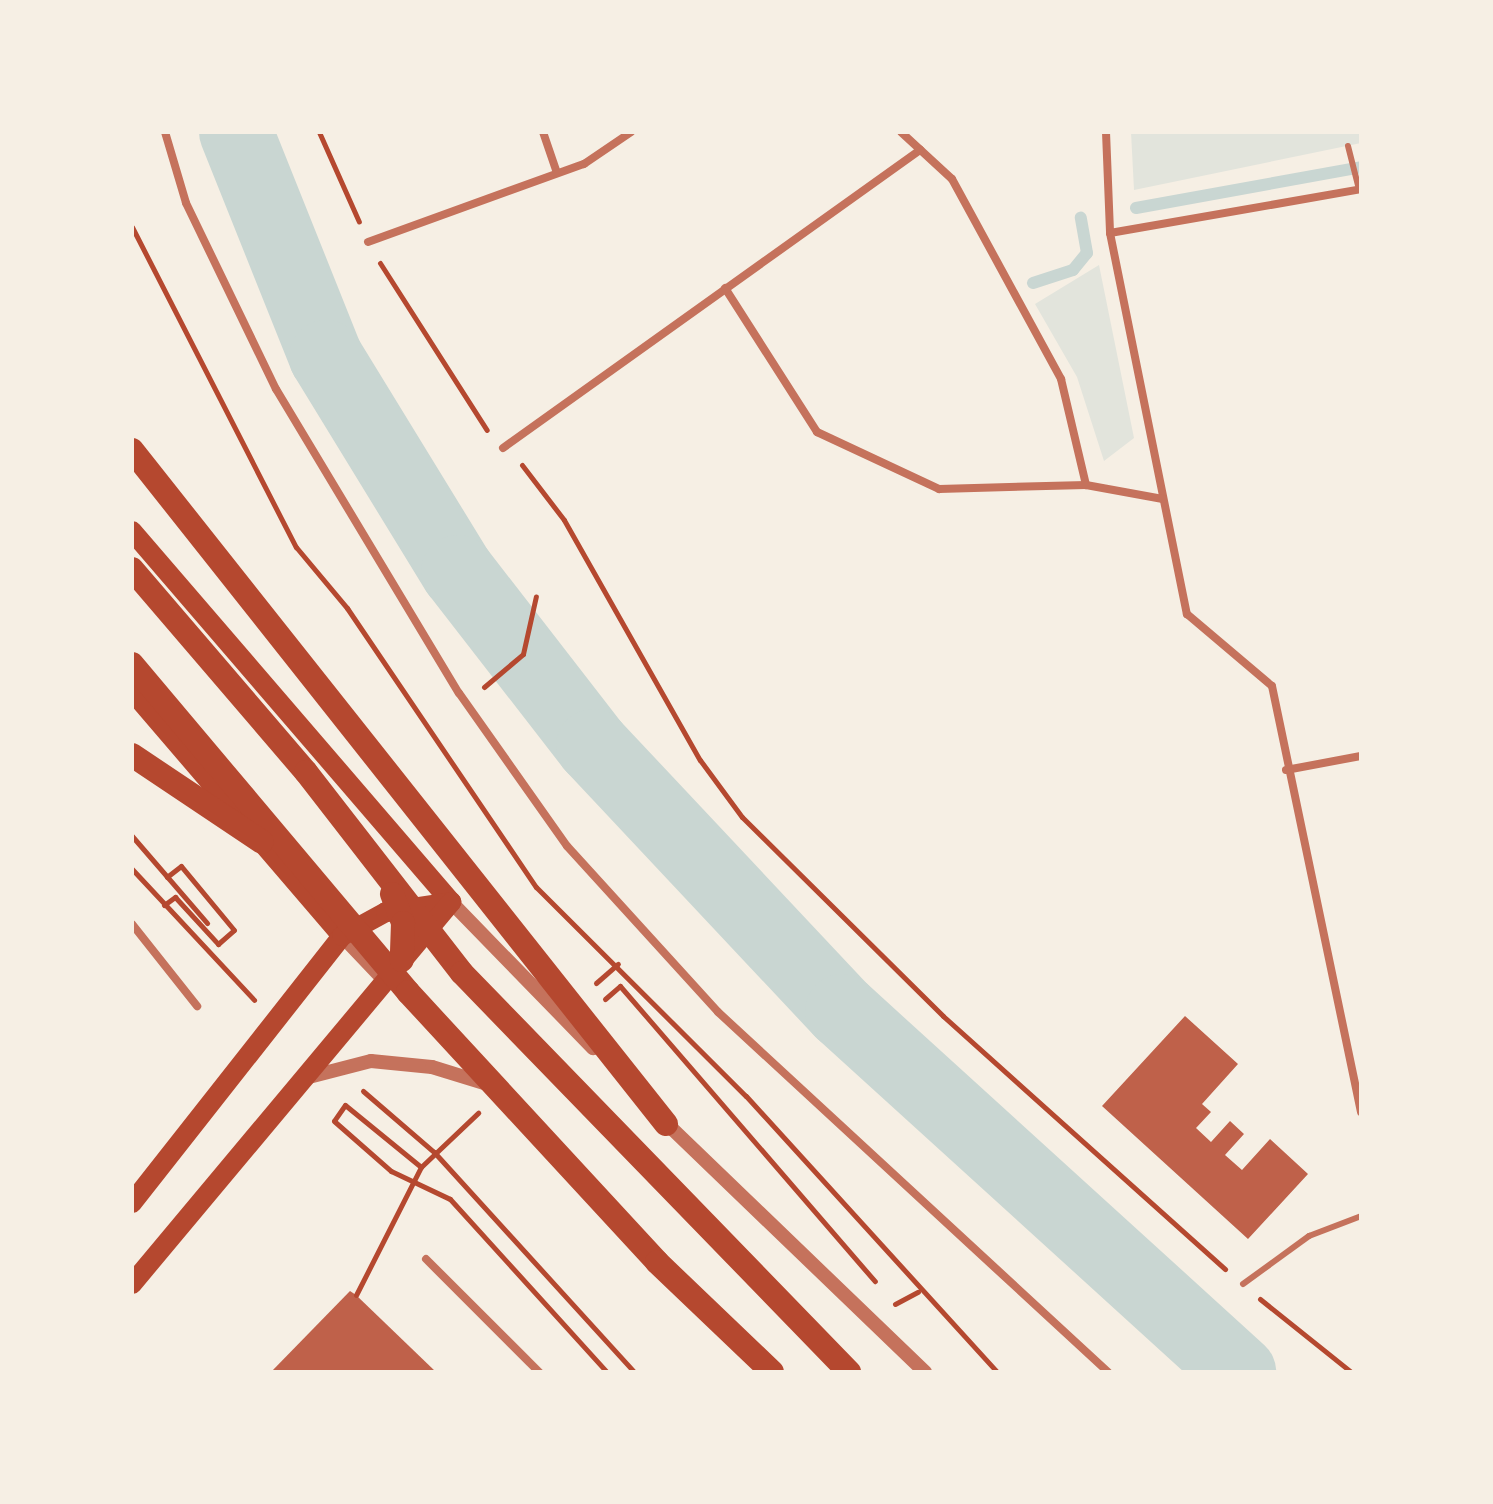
<!DOCTYPE html>
<style>
body{margin:0}
#map{position:relative;width:1493px;height:1504px;overflow:hidden;background:#f6efe4;font-family:Karla,sans-serif}
div>[style]{position:absolute}
[style*='--x']{left:calc(var(--x)*1px);top:calc(var(--y)*1px);width:calc(var(--w)*1px);rotate:calc(var(--a)*1deg)}
.green>*{inset:0;background:#e2e4dc}
.stream>*{height:12px;margin:-6px;padding:0 6px;transform-origin:6px;border-radius:6px;background:#c9d6d2}
.river>*{height:74px;margin:-37px;padding:0 37px;transform-origin:37px;border-radius:37px;background:#c9d6d2}
.building>*{inset:0;background:#bf614a}
.path>*{height:5px;margin:-2.5px;padding:0 2.5px;transform-origin:2.5px;border-radius:2.5px;background:#b5482f}
.service>*{height:6px;margin:-3px;padding:0 3px;transform-origin:3px;border-radius:3px;background:#c5725c}
.minor>*{height:8px;margin:-4px;padding:0 4px;transform-origin:4px;border-radius:4px;background:#c5725c}
.tertiary>*{height:14px;margin:-7px;padding:0 7px;transform-origin:7px;border-radius:7px;background:#c5725c}
.primary>*{height:20px;margin:-10px;padding:0 10px;transform-origin:10px;border-radius:10px;background:#b5482f}
.motorway>*{height:24px;margin:-12px;padding:0 12px;transform-origin:12px;border-radius:12px;background:#b5482f}
span{translate:-50% -50%;white-space:nowrap;text-align:center;line-height:1.15;-webkit-text-stroke:6px #f6efe4;paint-order:stroke}
.frame{position:absolute;inset:0;border:134px solid #f6efe4;pointer-events:none}
</style>
<div id="map">
<div class="green">
<div style="clip-path:polygon(1131px 132px,1361px 132px,1361px 143px,1134px 190px)"></div>
<div style="clip-path:polygon(1099px 265px,1134px 438px,1104px 461px,1077px 377px,1035px 304px)"></div>
</div>
<div class="stream">
<div style="--x:1136;--y:208;--w:229;--a:-10.3"></div>
<div style="--x:1033;--y:283;--w:42;--a:-18"></div>
<div style="--x:1073;--y:270;--w:22;--a:-51"></div>
<div style="--x:1087;--y:253;--w:36;--a:-100"></div>
</div>
<div class="river">
<div style="--x:236;--y:132;--w:242;--a:68.2"></div>
<div style="--x:326;--y:357;--w:252;--a:58.5"></div>
<div style="--x:458;--y:572;--w:220;--a:52.2"></div>
<div style="--x:593;--y:746;--w:364;--a:46.8"></div>
<div style="--x:842;--y:1011;--w:537;--a:42.28"></div>
</div>
<div class="building">
<div style="clip-path:polygon(1185px 1016px,1238px 1064px,1202px 1104px,1211px 1112px,1196px 1128px,1211px 1142px,1230px 1121px,1244px 1134px,1225px 1155px,1242px 1170px,1270px 1139px,1308px 1174px,1248px 1239px,1102px 1106px)"></div>
<div style="clip-path:polygon(350px 1291px,356px 1295px,436px 1372px,271px 1372px)"></div>
</div>
<div class="path">
<div style="--x:319;--y:132;--w:98;--a:66"></div>
<div style="--x:132;--y:227;--w:360;--a:62.9"></div>
<div style="--x:296;--y:547;--w:80;--a:50.1"></div>
<div style="--x:347;--y:608;--w:337;--a:55.9"></div>
<div style="--x:536;--y:887;--w:296;--a:44.9"></div>
<div style="--x:746;--y:1096;--w:373;--a:47.7"></div>
<div style="--x:380;--y:263;--w:198;--a:57.4"></div>
<div style="--x:522;--y:465;--w:69;--a:52.6"></div>
<div style="--x:564;--y:520;--w:276;--a:60.5"></div>
<div style="--x:700;--y:760;--w:71;--a:53.6"></div>
<div style="--x:742;--y:817;--w:283;--a:44.7"></div>
<div style="--x:943;--y:1016;--w:379;--a:41.9"></div>
<div style="--x:484;--y:687;--w:51;--a:-40.2"></div>
<div style="--x:523;--y:654;--w:59;--a:-77.4"></div>
<div style="--x:132;--y:836;--w:115;--a:49.2"></div>
<div style="--x:132;--y:869;--w:179;--a:47"></div>
<div style="--x:164;--y:905;--w:14;--a:-36"></div>
<div style="--x:175;--y:897;--w:64;--a:47.5"></div>
<div style="--x:218;--y:944;--w:21;--a:-41"></div>
<div style="--x:234;--y:930;--w:83;--a:-129.6"></div>
<div style="--x:181;--y:866;--w:18;--a:142"></div>
<div style="--x:596;--y:983;--w:29;--a:-41"></div>
<div style="--x:605;--y:999;--w:20;--a:-41"></div>
<div style="--x:620;--y:986;--w:390;--a:49.2"></div>
<div style="--x:363;--y:1091;--w:94;--a:40.7"></div>
<div style="--x:434;--y:1152;--w:297;--a:47.7"></div>
<div style="--x:421;--y:1167;--w:98;--a:-140.8"></div>
<div style="--x:345;--y:1105;--w:19;--a:125"></div>
<div style="--x:334;--y:1121;--w:76;--a:41.3"></div>
<div style="--x:391;--y:1171;--w:65;--a:25.4"></div>
<div style="--x:450;--y:1199;--w:234;--a:47.8"></div>
<div style="--x:356;--y:1295;--w:144;--a:-63.1"></div>
<div style="--x:421;--y:1167;--w:79;--a:-43.5"></div>
<div style="--x:1260;--y:1299;--w:117;--a:38.7"></div>
<div style="--x:895;--y:1304;--w:26;--a:-28"></div>
</div>
<div class="service">
<div style="--x:1348;--y:146;--w:44;--a:75.7"></div>
<div style="--x:1243;--y:1284;--w:82;--a:-36"></div>
<div style="--x:1309;--y:1236;--w:56;--a:-21"></div>
</div>
<div class="minor">
<div style="--x:165;--y:132;--w:74;--a:73.5"></div>
<div style="--x:186;--y:203;--w:207;--a:64.2"></div>
<div style="--x:276;--y:389;--w:355;--a:59"></div>
<div style="--x:459;--y:693;--w:187;--a:54.8"></div>
<div style="--x:567;--y:846;--w:224;--a:47.7"></div>
<div style="--x:718;--y:1012;--w:531;--a:42.71"></div>
<div style="--x:543;--y:132;--w:43;--a:71.1"></div>
<div style="--x:901;--y:132;--w:69;--a:42.7"></div>
<div style="--x:952;--y:179;--w:228;--a:61.4"></div>
<div style="--x:1061;--y:379;--w:109;--a:76.7"></div>
<div style="--x:1106;--y:132;--w:101;--a:87.7"></div>
<div style="--x:1110;--y:233;--w:389;--a:78.6"></div>
<div style="--x:1187;--y:614;--w:111;--a:40.3"></div>
<div style="--x:1272;--y:686;--w:435;--a:78.2"></div>
<div style="--x:1110;--y:233;--w:255;--a:-9.9"></div>
<div style="--x:368;--y:242;--w:230;--a:-19.9"></div>
<div style="--x:584;--y:164;--w:57;--a:-34.2"></div>
<div style="--x:725;--y:288;--w:171;--a:57.4"></div>
<div style="--x:817;--y:432;--w:135;--a:25"></div>
<div style="--x:939;--y:489;--w:147;--a:-1.6"></div>
<div style="--x:1086;--y:485;--w:78;--a:10.3"></div>
<div style="--x:503;--y:448;--w:513;--a:-35.55"></div>
<div style="--x:1286;--y:770;--w:76;--a:-10.6"></div>
<div style="--x:132;--y:924;--w:105;--a:51.6"></div>
<div style="--x:426;--y:1259;--w:160;--a:45"></div>
</div>
<div class="tertiary">
<div style="--x:451;--y:902;--w:204;--a:45.8"></div>
<div style="--x:342;--y:936;--w:59;--a:46.4"></div>
<div style="--x:305;--y:1078;--w:68;--a:-14.4"></div>
<div style="--x:371;--y:1061;--w:61;--a:5.6"></div>
<div style="--x:432;--y:1067;--w:58;--a:17.2"></div>
<div style="--x:663;--y:1120;--w:364;--a:43.9"></div>
</div>
<div class="primary">
<div style="--x:132;--y:531;--w:489;--a:49.3"></div>
<div style="--x:132;--y:691;--w:323;--a:49.4"></div>
<div style="--x:132;--y:1203;--w:340;--a:-51.8"></div>
<div style="--x:342;--y:936;--w:50;--a:-28.6"></div>
<div style="--x:386;--y:912;--w:66;--a:-8.7"></div>
<div style="--x:132;--y:1284;--w:498;--a:-50.1"></div>
</div>
<div class="motorway">
<div style="--x:132;--y:450;--w:860;--a:51.61"></div>
<div style="--x:132;--y:569;--w:267;--a:49.4"></div>
<div style="--x:306;--y:772;--w:254;--a:52.2"></div>
<div style="--x:462;--y:973;--w:556;--a:45.87"></div>
<div style="--x:132;--y:664;--w:429;--a:49.9"></div>
<div style="--x:408;--y:992;--w:367;--a:47.3"></div>
<div style="--x:657;--y:1262;--w:159;--a:43.7"></div>
<div style="--x:132;--y:755;--w:156;--a:33.8"></div>
<div style="--x:392;--y:894;--w:31;--a:69"></div>
<div style="--x:403;--y:923;--w:37;--a:92"></div>
</div>
<div class="frame"></div>
</div>
